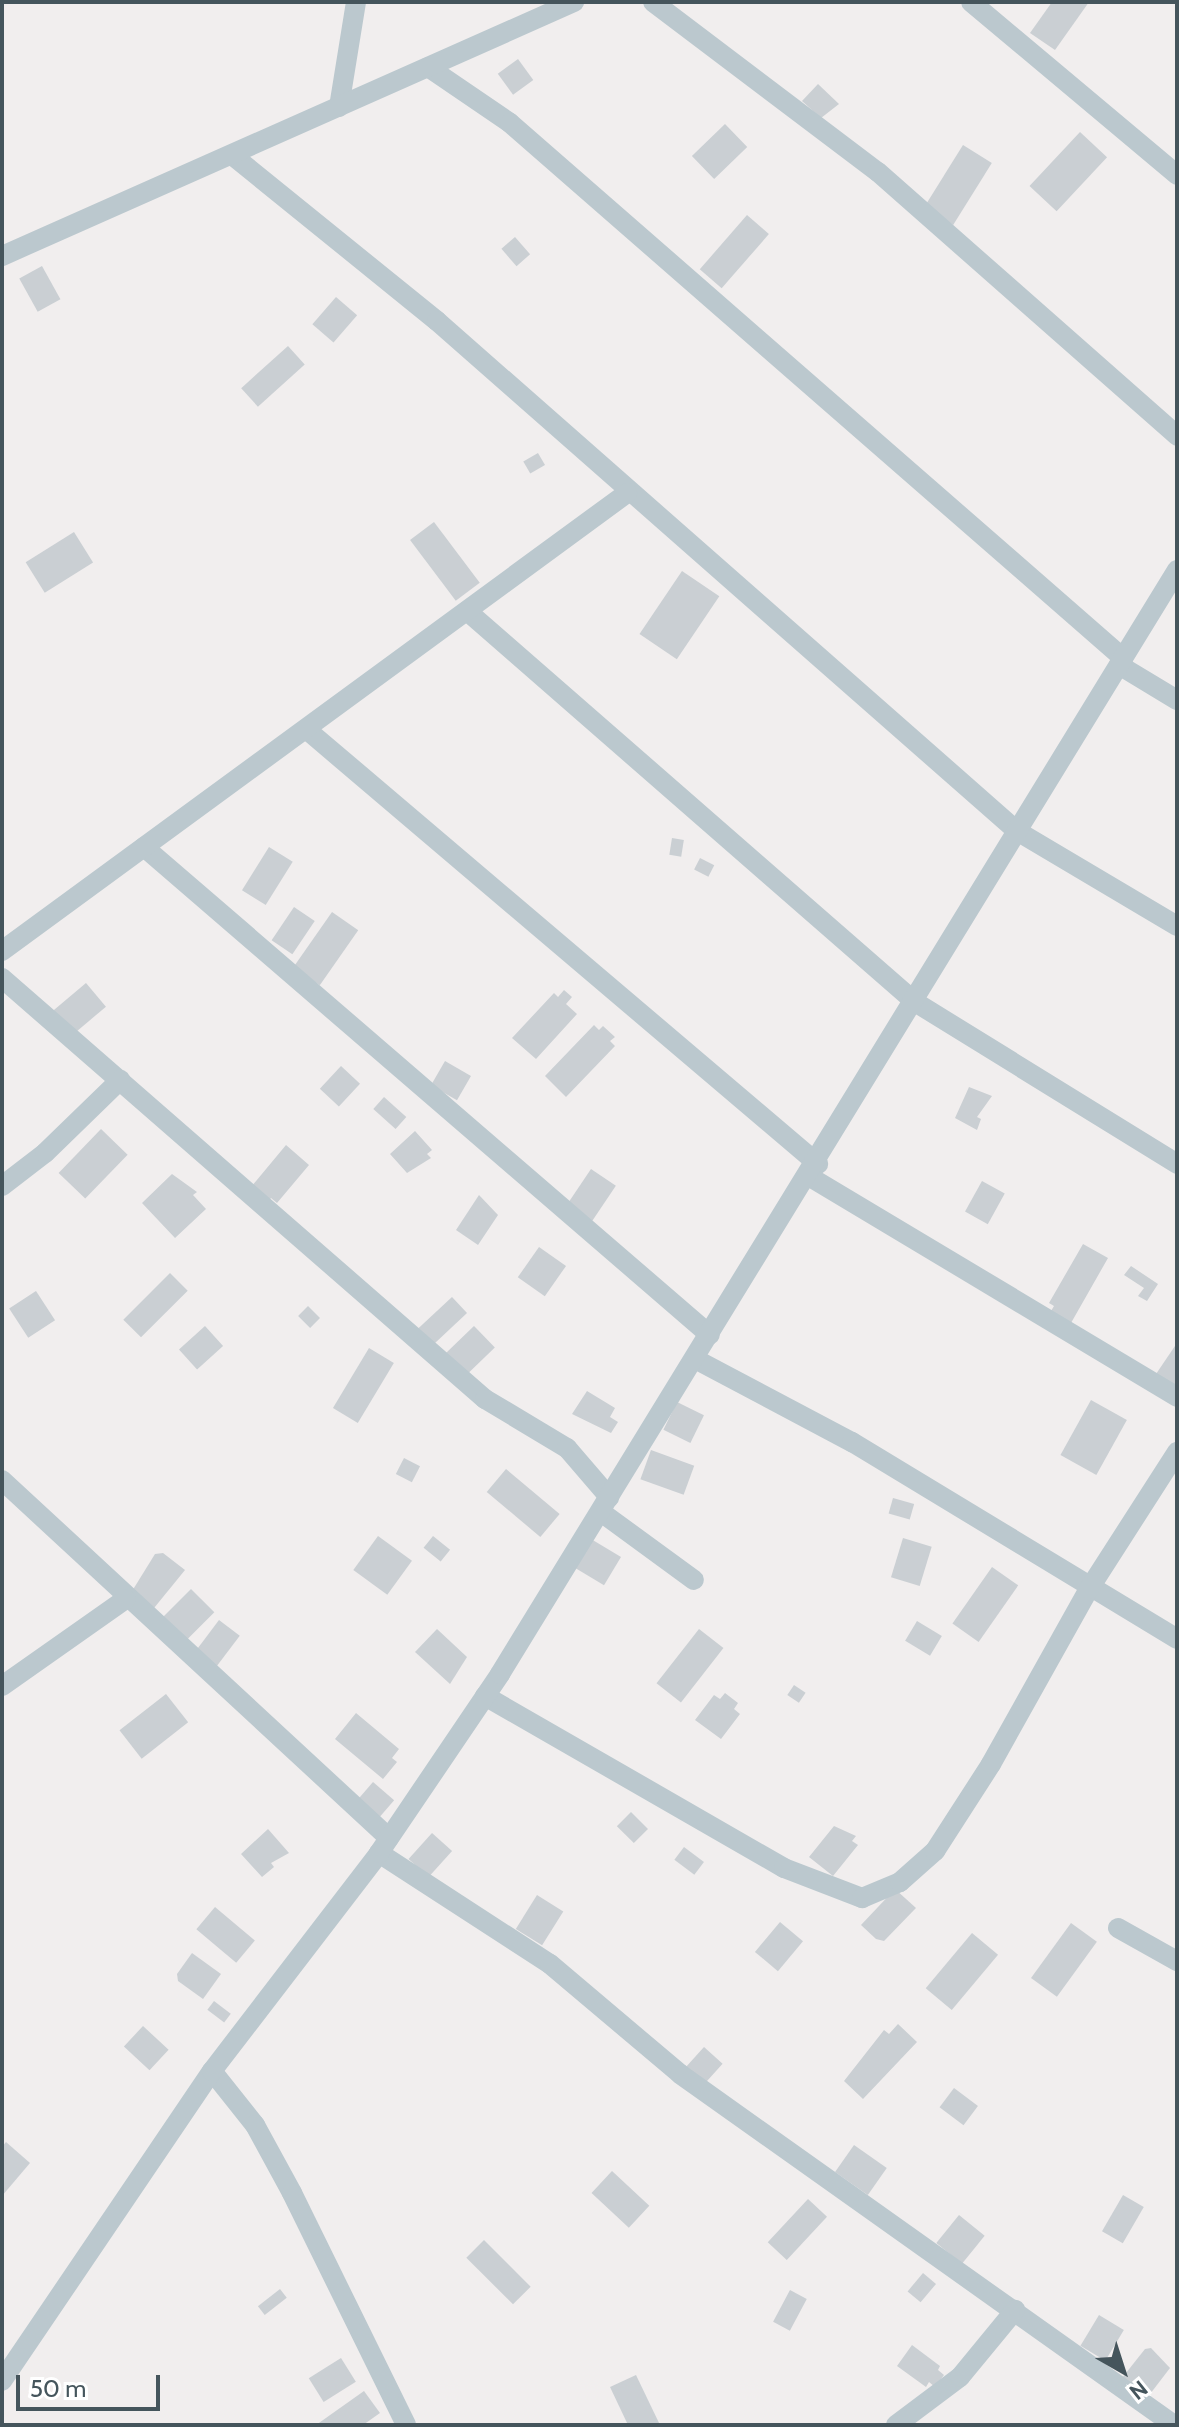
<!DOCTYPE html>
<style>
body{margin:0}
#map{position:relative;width:1179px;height:2427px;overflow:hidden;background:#f1eeee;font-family:Cabin,sans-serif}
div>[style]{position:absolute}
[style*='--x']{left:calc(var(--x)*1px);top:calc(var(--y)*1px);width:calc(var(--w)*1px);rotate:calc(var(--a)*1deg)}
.building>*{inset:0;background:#cacfd3;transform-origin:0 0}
.minor>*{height:20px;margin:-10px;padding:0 10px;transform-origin:10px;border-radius:10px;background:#bbc8ce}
span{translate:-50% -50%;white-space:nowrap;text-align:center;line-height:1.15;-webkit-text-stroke:6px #fff;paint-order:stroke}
.frame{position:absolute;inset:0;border:4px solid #45555c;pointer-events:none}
.north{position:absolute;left:1083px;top:2331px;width:80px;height:80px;-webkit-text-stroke:6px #fff;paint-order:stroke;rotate:141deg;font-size:22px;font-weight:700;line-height:32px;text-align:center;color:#45555c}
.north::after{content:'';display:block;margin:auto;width:28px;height:36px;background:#45555c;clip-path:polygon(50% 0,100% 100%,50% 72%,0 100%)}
.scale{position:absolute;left:16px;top:2375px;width:144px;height:36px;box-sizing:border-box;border:4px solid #45555c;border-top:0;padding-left:10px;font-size:24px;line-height:28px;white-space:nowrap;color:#45555c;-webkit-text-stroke:6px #fff;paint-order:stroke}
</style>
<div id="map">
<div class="building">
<div style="clip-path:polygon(1052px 2px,1089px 2px,1055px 50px,1030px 33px)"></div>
<div style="left:518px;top:59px;width:26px;height:25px;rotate:54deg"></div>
<div style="clip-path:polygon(818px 84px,839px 104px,821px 118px,802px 101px)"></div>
<div style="left:725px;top:124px;width:32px;height:46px;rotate:46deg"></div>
<div style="left:1080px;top:132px;width:37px;height:74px;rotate:43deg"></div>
<div style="left:963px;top:145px;width:34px;height:73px;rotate:32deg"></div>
<div style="left:747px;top:215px;width:29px;height:72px;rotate:41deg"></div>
<div style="left:515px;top:237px;width:23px;height:18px;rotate:49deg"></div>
<div style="left:42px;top:266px;width:38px;height:26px;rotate:61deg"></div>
<div style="left:336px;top:297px;width:28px;height:36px;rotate:41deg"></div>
<div style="left:288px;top:346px;width:25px;height:63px;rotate:48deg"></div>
<div style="left:538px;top:453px;width:14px;height:17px;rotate:60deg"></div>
<div style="left:434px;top:522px;width:76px;height:30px;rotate:53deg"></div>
<div style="left:74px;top:532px;width:36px;height:57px;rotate:58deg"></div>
<div style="left:682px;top:571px;width:45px;height:76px;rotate:34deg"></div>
<div style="left:672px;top:838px;width:12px;height:17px;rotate:9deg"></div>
<div style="left:269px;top:847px;width:28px;height:51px;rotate:32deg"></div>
<div style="left:700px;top:858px;width:16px;height:13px;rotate:27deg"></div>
<div style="left:294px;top:907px;width:25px;height:40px;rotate:34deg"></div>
<div style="left:332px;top:912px;width:32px;height:67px;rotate:35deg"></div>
<div style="left:86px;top:983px;width:31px;height:43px;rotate:50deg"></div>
<div style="clip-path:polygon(564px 990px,572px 997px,566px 1004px,577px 1014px,536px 1059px,512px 1038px,554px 993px,558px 997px)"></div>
<div style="clip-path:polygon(594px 1025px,599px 1030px,603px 1026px,615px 1037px,610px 1041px,615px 1046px,566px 1097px,545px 1076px)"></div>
<div style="left:445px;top:1061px;width:30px;height:28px;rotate:30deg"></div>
<div style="left:341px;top:1066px;width:26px;height:31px;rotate:43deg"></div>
<div style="clip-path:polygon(969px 1087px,992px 1096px,977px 1117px,981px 1119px,977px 1130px,955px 1118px)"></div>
<div style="left:384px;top:1097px;width:30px;height:16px;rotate:42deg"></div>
<div style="left:101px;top:1129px;width:37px;height:61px;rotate:44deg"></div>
<div style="clip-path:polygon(415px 1131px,432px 1150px,427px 1154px,431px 1158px,407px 1173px,390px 1154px)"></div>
<div style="clip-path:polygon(286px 1145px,309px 1165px,277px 1203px,271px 1198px,268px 1202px,251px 1187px)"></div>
<div style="left:591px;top:1169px;width:30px;height:46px;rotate:34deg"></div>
<div style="clip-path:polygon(172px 1174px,197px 1192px,193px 1195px,206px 1209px,175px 1238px,142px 1203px)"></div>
<div style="left:982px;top:1181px;width:26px;height:35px;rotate:29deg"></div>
<div style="clip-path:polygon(479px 1195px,498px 1215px,478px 1245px,456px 1230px)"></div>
<div style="clip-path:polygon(1083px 1244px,1108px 1258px,1071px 1323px,1051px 1311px,1054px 1306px,1049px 1303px)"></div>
<div style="left:539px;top:1247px;width:33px;height:37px;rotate:35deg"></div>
<div style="clip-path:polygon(1131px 1266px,1158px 1284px,1147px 1301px,1138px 1296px,1144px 1288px,1124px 1275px)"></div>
<div style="left:170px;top:1273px;width:25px;height:66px;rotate:45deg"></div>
<div style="left:36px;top:1291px;width:35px;height:32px;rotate:57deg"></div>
<div style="left:452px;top:1297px;width:22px;height:47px;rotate:47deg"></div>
<div style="left:308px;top:1306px;width:17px;height:14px;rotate:45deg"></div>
<div style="left:205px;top:1326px;width:27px;height:35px;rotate:48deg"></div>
<div style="left:474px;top:1326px;width:30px;height:40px;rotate:46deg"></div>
<div style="clip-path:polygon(1177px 1343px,1177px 1388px,1156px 1374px)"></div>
<div style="left:369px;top:1348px;width:29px;height:70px;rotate:31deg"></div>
<div style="clip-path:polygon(587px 1391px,615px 1408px,610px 1417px,618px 1422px,611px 1433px,572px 1414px)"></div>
<div style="left:1091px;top:1400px;width:41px;height:63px;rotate:29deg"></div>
<div style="left:677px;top:1402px;width:30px;height:31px;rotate:26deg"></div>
<div style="left:651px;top:1450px;width:46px;height:31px;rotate:20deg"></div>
<div style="left:404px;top:1458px;width:18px;height:18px;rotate:27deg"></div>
<div style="left:506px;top:1469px;width:70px;height:30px;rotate:40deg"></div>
<div style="left:893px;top:1498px;width:22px;height:16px;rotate:16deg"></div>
<div style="left:378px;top:1536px;width:42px;height:42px;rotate:36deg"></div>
<div style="left:433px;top:1536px;width:22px;height:15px;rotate:39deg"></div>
<div style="left:903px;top:1538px;width:30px;height:41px;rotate:17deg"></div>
<div style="left:591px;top:1539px;width:35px;height:33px;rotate:31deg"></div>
<div style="clip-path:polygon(163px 1553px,185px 1570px,150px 1613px,129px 1596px,155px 1554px)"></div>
<div style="left:992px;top:1567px;width:32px;height:69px;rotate:35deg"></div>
<div style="left:191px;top:1589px;width:33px;height:47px;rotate:45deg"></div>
<div style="left:219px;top:1620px;width:26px;height:44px;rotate:37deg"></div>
<div style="left:917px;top:1621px;width:29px;height:23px;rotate:31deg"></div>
<div style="clip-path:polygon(437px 1629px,467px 1657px,450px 1684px,415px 1652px)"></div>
<div style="left:699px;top:1629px;width:31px;height:69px;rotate:38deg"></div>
<div style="left:794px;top:1685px;width:14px;height:12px;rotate:34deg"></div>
<div style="clip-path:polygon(725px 1693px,738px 1703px,734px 1709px,740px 1714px,721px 1739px,695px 1720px,714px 1695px,720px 1699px)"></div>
<div style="left:166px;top:1694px;width:36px;height:59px;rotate:52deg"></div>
<div style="clip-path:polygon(356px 1713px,399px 1749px,392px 1758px,397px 1762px,383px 1779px,335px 1739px)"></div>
<div style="left:373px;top:1782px;width:28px;height:28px;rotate:41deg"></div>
<div style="left:631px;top:1812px;width:24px;height:20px;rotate:45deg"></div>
<div style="clip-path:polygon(834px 1826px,856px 1836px,852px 1841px,858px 1845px,833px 1876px,809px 1857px)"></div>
<div style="clip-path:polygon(268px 1829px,289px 1853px,271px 1863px,274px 1867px,262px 1877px,241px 1854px)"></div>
<div style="left:432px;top:1833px;width:27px;height:35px;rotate:42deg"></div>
<div style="left:684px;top:1847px;width:25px;height:16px;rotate:37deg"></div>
<div style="clip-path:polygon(895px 1889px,916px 1908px,884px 1941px,876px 1939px,861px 1925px)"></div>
<div style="left:537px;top:1895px;width:31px;height:40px;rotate:32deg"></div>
<div style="left:215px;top:1907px;width:52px;height:29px;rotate:40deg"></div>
<div style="left:780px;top:1922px;width:30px;height:39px;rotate:40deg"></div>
<div style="left:1071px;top:1923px;width:32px;height:68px;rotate:36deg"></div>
<div style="left:972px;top:1933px;width:34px;height:72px;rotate:40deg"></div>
<div style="clip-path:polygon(192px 1953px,221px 1974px,203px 1999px,178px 1981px,177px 1974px)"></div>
<div style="left:214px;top:2001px;width:21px;height:11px;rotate:37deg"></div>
<div style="clip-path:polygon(898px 2024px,917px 2042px,863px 2099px,844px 2081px,884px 2030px,889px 2034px)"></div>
<div style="left:143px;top:2026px;width:35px;height:28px;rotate:43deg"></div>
<div style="left:704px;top:2047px;width:25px;height:30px;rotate:42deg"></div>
<div style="left:954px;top:2088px;width:30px;height:24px;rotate:37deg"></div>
<div style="clip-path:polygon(6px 2142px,30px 2163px,2px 2196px,2px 2147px)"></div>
<div style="left:854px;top:2145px;width:40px;height:33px;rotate:35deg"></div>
<div style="left:612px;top:2171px;width:51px;height:30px;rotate:43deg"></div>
<div style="left:1123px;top:2195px;width:24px;height:42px;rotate:30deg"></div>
<div style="left:808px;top:2199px;width:26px;height:59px;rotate:43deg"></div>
<div style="left:959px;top:2215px;width:33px;height:36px;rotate:39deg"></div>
<div style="left:484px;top:2240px;width:66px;height:25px;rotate:45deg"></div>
<div style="left:923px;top:2273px;width:17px;height:24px;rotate:40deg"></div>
<div style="left:280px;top:2289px;width:11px;height:28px;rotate:52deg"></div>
<div style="left:790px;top:2290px;width:19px;height:36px;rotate:28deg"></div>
<div style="left:1099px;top:2315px;width:29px;height:36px;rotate:31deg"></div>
<div style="clip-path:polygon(912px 2345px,940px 2366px,938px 2370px,944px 2375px,935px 2387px,929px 2382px,926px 2387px,897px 2366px)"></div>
<div style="clip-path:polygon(1151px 2348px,1170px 2368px,1147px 2398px,1122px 2378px,1145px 2349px)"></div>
<div style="left:341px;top:2358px;width:28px;height:38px;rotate:58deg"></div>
<div style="clip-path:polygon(636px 2375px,660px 2425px,628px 2425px,610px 2387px)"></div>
<div style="clip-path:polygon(364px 2391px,380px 2413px,363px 2425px,316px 2425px)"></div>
</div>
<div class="minor">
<div style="--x:653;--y:2;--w:282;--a:37.1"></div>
<div style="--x:878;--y:172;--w:399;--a:41.4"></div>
<div style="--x:971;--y:2;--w:269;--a:40"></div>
<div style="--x:428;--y:67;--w:99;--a:34.3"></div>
<div style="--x:510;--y:123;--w:814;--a:41.11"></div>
<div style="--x:339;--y:107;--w:106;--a:-80.8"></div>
<div style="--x:232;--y:155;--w:264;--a:39"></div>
<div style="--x:437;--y:321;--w:772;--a:41.33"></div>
<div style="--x:1017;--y:831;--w:186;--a:30.7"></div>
<div style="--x:2;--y:256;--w:626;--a:-23.94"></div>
<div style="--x:467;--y:611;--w:595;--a:41.11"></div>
<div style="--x:915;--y:1002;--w:308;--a:31.7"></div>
<div style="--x:1119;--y:665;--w:68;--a:31.1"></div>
<div style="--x:306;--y:729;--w:672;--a:40.35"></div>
<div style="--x:144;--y:847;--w:747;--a:40.77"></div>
<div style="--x:2;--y:951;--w:775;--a:-36.23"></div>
<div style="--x:2;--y:978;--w:641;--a:41.08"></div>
<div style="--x:485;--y:1399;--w:96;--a:30.9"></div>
<div style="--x:567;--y:1448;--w:65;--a:49.4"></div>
<div style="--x:810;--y:1177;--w:428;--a:30.9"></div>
<div style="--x:2;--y:1186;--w:54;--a:-37.5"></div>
<div style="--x:45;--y:1153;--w:105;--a:-44.2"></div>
<div style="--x:695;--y:1359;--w:178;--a:27.9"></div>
<div style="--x:852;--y:1442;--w:380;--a:31.2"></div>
<div style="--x:2;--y:1480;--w:527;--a:42.77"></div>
<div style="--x:601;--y:1512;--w:115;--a:36.2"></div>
<div style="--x:2;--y:1686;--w:151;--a:-35.1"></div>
<div style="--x:485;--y:1696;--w:345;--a:29.9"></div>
<div style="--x:784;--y:1868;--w:84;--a:21"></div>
<div style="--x:862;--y:1898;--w:41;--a:-22.8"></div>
<div style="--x:900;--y:1882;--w:47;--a:-41.5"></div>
<div style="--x:935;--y:1851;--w:103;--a:-57.2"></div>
<div style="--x:991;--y:1764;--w:201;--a:-60.8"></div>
<div style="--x:1089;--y:1589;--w:163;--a:-57.3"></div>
<div style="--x:379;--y:1853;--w:204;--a:33"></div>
<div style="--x:550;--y:1964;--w:170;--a:40.2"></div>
<div style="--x:680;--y:2074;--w:606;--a:35.39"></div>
<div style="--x:1118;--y:1928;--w:68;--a:29.2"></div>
<div style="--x:212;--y:2071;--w:69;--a:51.5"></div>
<div style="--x:255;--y:2125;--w:77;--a:61.4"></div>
<div style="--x:292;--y:2193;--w:258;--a:63.8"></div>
<div style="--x:2;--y:2381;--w:374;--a:-55.9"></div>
<div style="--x:212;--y:2071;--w:275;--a:-52.5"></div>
<div style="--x:379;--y:1853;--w:216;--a:-55.9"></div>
<div style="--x:500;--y:1674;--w:1295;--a:-58.48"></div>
<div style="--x:896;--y:2425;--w:80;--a:-36.9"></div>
<div style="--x:960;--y:2377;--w:87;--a:-50.6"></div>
</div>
<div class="frame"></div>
<div class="north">N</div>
<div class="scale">50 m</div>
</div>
